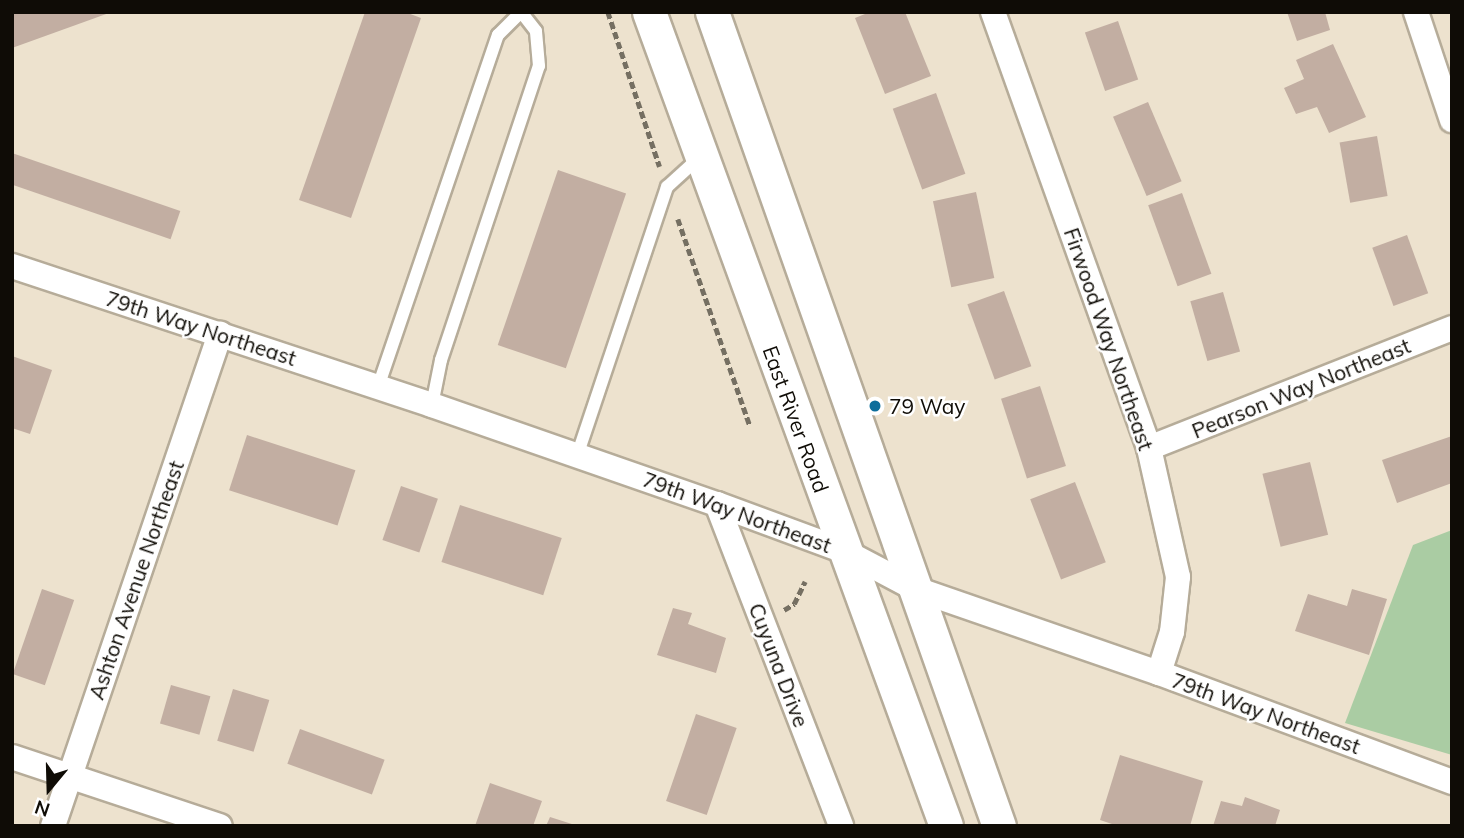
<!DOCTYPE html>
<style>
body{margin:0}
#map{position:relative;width:1464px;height:838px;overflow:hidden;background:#ede2ce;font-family:Mulish,sans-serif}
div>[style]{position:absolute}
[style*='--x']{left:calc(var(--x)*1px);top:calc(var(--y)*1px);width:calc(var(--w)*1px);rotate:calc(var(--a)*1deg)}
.green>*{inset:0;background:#aacca3}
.building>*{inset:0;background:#c2aea2;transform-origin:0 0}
.path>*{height:4.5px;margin-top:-2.25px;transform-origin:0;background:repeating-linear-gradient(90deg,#756f62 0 7px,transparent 0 10.5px)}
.roads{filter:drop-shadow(2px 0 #b6ac99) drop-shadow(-2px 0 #b6ac99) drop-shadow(0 2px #b6ac99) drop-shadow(0 -2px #b6ac99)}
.service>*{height:12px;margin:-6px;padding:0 6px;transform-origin:6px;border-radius:6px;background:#fff}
.minor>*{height:24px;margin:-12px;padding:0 12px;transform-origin:12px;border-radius:12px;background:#fff}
.secondary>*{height:33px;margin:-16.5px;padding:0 16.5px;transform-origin:16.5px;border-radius:16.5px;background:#fff}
.dots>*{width:19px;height:19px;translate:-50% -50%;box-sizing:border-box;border:4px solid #fff;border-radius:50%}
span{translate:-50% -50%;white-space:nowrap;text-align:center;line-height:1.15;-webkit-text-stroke:5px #fff;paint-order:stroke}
.street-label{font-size:21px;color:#0f0c06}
.poi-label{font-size:21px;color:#0f0c06}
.left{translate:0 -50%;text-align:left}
.frame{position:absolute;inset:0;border:14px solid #0f0c06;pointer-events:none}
.north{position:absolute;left:14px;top:754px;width:70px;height:70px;-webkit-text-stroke:5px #fff;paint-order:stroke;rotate:199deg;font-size:19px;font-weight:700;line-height:28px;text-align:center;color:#0f0c06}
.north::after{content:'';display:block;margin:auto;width:24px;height:32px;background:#0f0c06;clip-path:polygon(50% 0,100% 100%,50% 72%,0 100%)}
</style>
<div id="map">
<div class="green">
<div style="clip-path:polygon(1452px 530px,1452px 755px,1345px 723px,1413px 545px)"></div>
</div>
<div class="building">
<div style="clip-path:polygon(12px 12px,109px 12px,109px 13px,12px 48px)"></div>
<div style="clip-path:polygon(365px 12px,405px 12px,421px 18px,351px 218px,299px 200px)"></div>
<div style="clip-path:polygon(870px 12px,905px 12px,931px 76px,885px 94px,855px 18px)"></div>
<div style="clip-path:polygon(1287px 12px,1325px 12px,1330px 30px,1297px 41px)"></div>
<div style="left:1118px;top:21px;width:62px;height:35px;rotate:71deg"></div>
<div style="clip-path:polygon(1333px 44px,1366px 117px,1329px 133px,1317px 107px,1296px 114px,1284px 88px,1304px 79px,1296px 60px)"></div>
<div style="left:936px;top:93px;width:86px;height:46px;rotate:70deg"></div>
<div style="left:1148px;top:102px;width:86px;height:38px;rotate:67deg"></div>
<div style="left:1377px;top:136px;width:61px;height:38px;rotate:80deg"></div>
<div style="left:12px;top:153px;width:178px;height:30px;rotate:19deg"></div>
<div style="left:558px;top:170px;width:72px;height:185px;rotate:19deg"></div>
<div style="left:976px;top:192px;width:88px;height:44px;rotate:78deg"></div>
<div style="left:1182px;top:193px;width:86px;height:36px;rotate:70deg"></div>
<div style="left:1407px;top:235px;width:62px;height:37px;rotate:70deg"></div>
<div style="left:1004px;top:291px;width:80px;height:39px;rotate:70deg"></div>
<div style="left:1223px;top:292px;width:62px;height:34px;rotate:74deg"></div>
<div style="clip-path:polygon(12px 356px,52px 370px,30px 434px,12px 428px)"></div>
<div style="left:1040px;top:386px;width:84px;height:41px;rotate:72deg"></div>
<div style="left:247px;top:435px;width:114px;height:58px;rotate:18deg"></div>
<div style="clip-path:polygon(1452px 436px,1452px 483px,1397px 503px,1382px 460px)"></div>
<div style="left:1310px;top:462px;width:75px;height:49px;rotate:76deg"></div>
<div style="left:1075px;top:482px;width:86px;height:48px;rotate:69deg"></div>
<div style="left:401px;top:486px;width:39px;height:57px;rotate:19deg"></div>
<div style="left:460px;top:505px;width:107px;height:60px;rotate:18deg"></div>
<div style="left:42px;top:589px;width:34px;height:90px;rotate:19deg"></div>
<div style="clip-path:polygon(1352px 589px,1387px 599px,1369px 655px,1295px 631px,1308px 594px,1347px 606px)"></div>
<div style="clip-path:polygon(673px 608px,692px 613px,688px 624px,726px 638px,716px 673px,657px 655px)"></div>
<div style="left:171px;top:685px;width:41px;height:40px;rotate:16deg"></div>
<div style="left:233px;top:689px;width:38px;height:54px;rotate:17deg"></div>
<div style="left:696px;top:714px;width:43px;height:92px;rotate:19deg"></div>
<div style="left:300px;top:729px;width:90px;height:37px;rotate:20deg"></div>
<div style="clip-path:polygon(1120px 755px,1203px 781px,1190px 826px,1118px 826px,1100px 820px)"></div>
<div style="clip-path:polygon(490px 783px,542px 801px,533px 826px,475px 826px)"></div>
<div style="clip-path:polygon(1245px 797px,1280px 810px,1275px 826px,1213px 826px,1221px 801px,1242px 806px)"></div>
<div style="clip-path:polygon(550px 817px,575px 825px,575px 826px,546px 826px)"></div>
</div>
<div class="path">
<div style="--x:608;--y:12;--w:163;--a:71.5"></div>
<div style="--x:678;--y:219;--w:219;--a:70.8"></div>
<div style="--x:784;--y:610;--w:12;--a:-31"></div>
<div style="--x:794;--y:604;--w:25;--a:-64"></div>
</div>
<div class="roads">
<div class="service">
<div style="--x:378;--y:387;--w:372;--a:-71.2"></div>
<div style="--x:498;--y:35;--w:33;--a:-45"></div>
<div style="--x:432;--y:405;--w:46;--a:-78.7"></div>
<div style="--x:441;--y:360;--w:310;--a:-71.6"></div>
<div style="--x:539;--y:66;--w:35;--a:-95"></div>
<div style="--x:536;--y:31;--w:24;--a:-128"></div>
<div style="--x:577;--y:456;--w:284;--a:-71.5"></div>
<div style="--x:667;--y:187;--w:45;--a:-42.3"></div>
</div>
<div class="minor">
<div style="--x:993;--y:12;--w:463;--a:70.3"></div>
<div style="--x:1149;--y:448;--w:132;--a:77.3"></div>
<div style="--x:1178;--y:577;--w:55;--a:96.2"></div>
<div style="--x:1172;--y:632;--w:43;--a:107.6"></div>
<div style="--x:1416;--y:12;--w:114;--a:71.6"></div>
<div style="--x:12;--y:266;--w:442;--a:18.3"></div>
<div style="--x:432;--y:405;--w:302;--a:19.2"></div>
<div style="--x:717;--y:504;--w:135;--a:20.3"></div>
<div style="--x:844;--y:551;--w:81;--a:27.8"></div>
<div style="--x:916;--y:589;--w:257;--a:19.1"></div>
<div style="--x:1159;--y:673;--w:313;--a:20.4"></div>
<div style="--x:1149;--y:448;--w:326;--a:-21.6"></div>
<div style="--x:717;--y:504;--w:345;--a:68.9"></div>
<div style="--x:12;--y:757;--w:219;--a:18.4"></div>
<div style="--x:53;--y:826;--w:520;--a:-71.25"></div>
</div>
<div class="secondary">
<div style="--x:649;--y:12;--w:866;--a:69.95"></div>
<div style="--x:712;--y:12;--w:863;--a:70.58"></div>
</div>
</div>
<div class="dots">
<div style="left:875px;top:406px;background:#0c6d9b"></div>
</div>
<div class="street-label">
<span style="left:201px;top:328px;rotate:18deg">79th Way Northeast</span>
<span style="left:1109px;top:339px;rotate:71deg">Firwood Way Northeast</span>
<span style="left:1301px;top:388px;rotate:-22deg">Pearson Way Northeast</span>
<span style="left:796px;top:419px;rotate:70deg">East River Road</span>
<span style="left:737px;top:512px;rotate:20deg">79th Way Northeast</span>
<span style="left:136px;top:580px;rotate:-71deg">Ashton Avenue Northeast</span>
<span style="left:779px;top:665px;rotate:69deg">Cuyuna Drive</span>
<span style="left:1266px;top:713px;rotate:20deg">79th Way Northeast</span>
</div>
<div class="poi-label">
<span class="left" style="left:889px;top:406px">79 Way</span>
</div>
<div class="frame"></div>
<div class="north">N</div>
</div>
